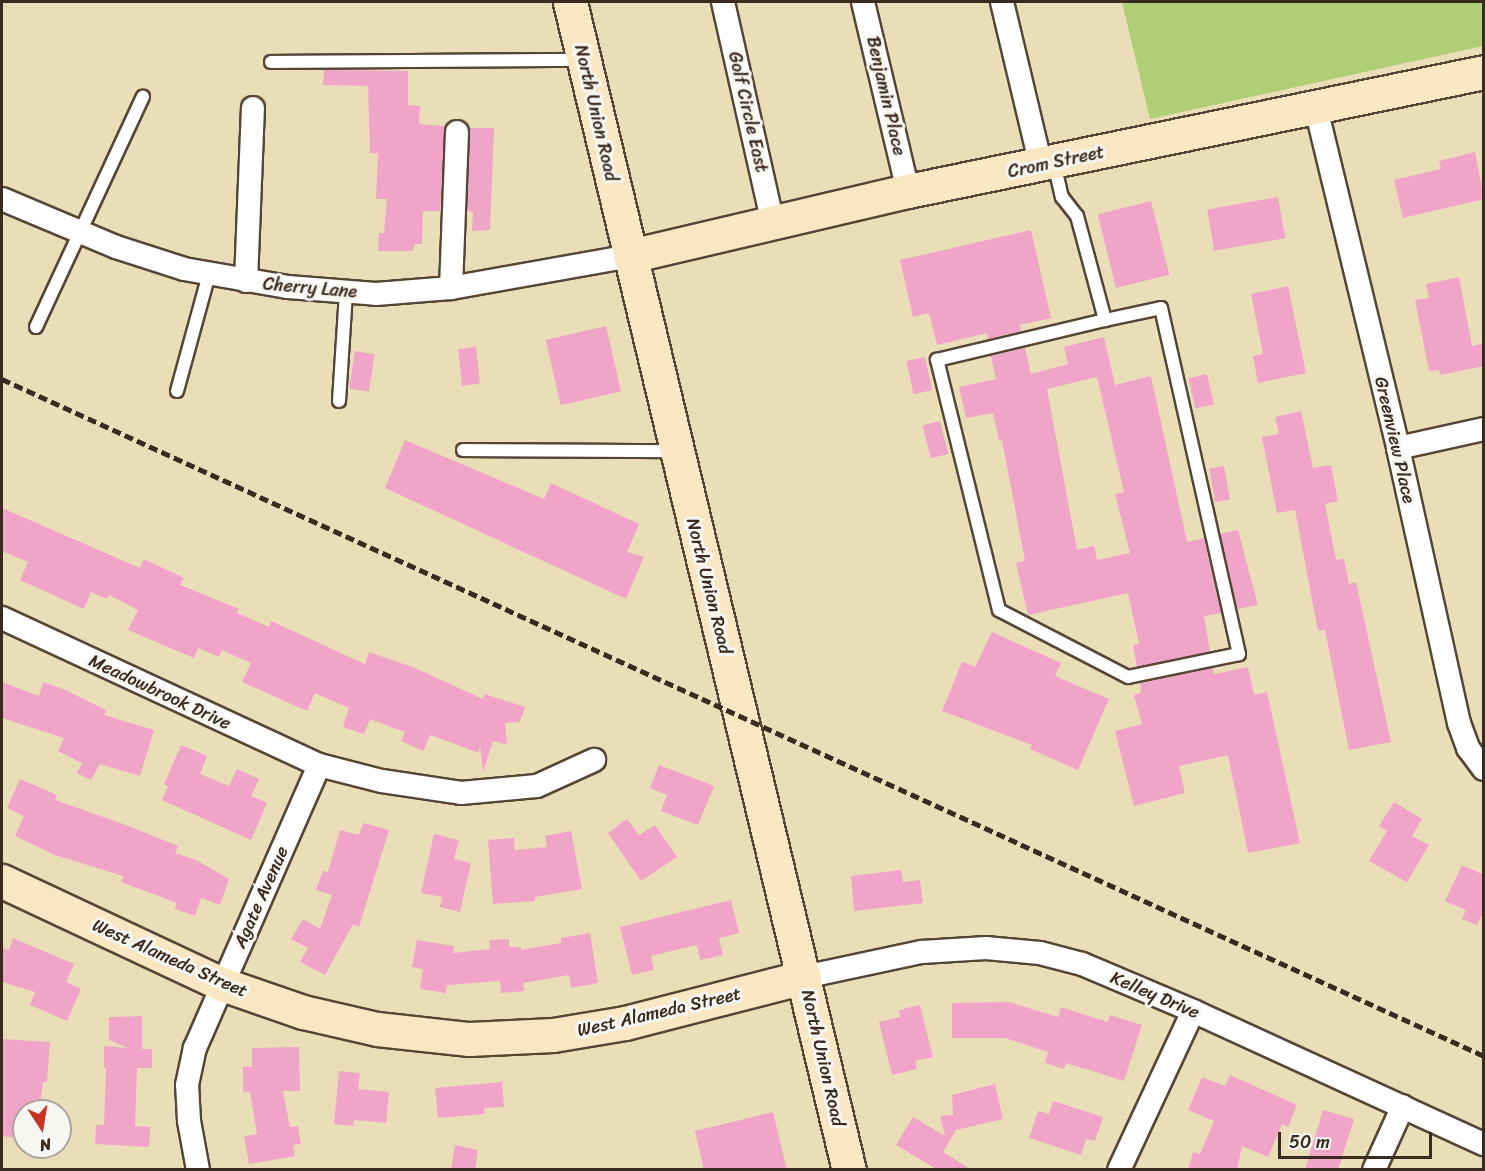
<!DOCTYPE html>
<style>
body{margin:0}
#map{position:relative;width:1485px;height:1171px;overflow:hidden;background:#eadeb9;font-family:Sriracha,sans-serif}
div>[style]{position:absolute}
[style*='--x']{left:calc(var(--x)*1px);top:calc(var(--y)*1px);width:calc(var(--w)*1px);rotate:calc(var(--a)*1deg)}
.green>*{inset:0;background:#afce75}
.building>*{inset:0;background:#f0a5c8;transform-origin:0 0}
.roads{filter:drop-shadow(2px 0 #554535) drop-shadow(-2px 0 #554535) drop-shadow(0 2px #554535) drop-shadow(0 -2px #554535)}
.lane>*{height:12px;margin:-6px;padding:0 6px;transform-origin:6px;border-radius:6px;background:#fff}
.street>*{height:22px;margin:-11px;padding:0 11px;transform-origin:11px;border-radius:11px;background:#fff}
.secondary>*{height:33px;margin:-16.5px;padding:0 16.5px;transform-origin:16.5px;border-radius:16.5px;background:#f9e7c3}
.rail>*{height:4.5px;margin-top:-2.25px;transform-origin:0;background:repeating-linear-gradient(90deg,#3b2a1e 0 9px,transparent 0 13.5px)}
span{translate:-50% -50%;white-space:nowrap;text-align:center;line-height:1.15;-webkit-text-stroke:6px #f6f6f2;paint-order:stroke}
.street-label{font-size:18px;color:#3b2a1e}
.frame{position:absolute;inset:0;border:3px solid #3b2a1e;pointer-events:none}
.north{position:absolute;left:12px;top:1099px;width:60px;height:60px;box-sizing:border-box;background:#f6f6f2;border:2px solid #aba49d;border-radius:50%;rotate:168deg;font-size:16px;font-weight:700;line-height:24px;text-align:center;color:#3b2a1e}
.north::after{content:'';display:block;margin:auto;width:21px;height:27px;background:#c8321e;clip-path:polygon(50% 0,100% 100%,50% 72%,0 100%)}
.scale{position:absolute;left:1278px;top:1132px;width:154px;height:27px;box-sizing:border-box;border:3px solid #3b2a1e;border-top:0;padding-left:8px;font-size:18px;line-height:21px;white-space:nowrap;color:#3b2a1e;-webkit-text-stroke:4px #f6f6f2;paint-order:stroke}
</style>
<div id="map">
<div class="green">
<div style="clip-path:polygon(1122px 2px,1483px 2px,1483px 46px,1150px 119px)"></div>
</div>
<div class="building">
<div style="clip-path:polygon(324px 70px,408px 71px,408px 105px,420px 106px,419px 124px,445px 126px,440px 211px,423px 211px,422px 244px,415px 244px,413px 251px,378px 251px,379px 233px,384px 233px,387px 199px,376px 199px,378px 153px,370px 153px,368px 86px,323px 85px)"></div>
<div style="clip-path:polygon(470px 128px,494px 128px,490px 230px,472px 231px,473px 212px,467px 211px)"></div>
<div style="clip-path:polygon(1475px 152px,1484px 199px,1403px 218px,1394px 180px,1441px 169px,1439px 161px)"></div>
<div style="left:1278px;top:197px;width:42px;height:72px;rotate:80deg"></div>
<div style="left:1151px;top:201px;width:76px;height:55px;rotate:76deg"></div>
<div style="clip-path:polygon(1031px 230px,1051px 318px,1020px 325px,1021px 331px,988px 339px,987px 333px,937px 345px,929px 313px,913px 317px,900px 260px)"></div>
<div style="clip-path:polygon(1459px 277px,1472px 346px,1484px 343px,1484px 366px,1440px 375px,1439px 370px,1429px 371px,1415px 300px,1429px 298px,1426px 284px)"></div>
<div style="clip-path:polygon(1288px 286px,1306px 373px,1258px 383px,1253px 356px,1263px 354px,1251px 294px)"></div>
<div style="left:606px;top:326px;width:67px;height:62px;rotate:77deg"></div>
<div style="clip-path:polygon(evenodd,1104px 337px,1115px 385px,1151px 376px,1187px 542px,1204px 538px,1221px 613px,1204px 616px,1210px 652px,1137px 667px,1133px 645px,1139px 644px,1128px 593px,1028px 615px,1016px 563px,1025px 561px,1002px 440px,999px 441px,993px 413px,966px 418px,959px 387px,996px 379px,991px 356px,1025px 348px,1031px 374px,1068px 364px,1064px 347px,1104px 337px,1097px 377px,1124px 492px,1115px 494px,1130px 553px,1097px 560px,1094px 546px,1077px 550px,1047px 389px,1097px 377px)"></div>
<div style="left:476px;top:347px;width:37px;height:18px;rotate:84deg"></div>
<div style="left:355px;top:351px;width:20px;height:38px;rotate:9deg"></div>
<div style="left:925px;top:357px;width:34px;height:19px;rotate:78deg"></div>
<div style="left:1207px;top:374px;width:31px;height:19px;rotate:77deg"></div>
<div style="clip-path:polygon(1301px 411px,1313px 468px,1331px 465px,1338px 501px,1325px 504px,1336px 560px,1344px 559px,1349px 584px,1356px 582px,1391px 742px,1349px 750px,1325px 630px,1318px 631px,1295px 510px,1277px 513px,1262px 437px,1279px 434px,1275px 417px)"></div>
<div style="left:940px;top:421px;width:34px;height:18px;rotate:76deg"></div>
<div style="clip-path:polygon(405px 440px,544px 499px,551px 483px,639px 524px,627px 552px,644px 557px,626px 599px,385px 488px)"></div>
<div style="left:1224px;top:466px;width:34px;height:15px;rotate:80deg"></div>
<div style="clip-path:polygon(2px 508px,140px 568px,144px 559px,184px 578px,180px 585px,239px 609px,237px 613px,269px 627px,271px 621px,365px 664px,369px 652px,415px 668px,483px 699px,484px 694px,525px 707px,520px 722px,505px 723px,507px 745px,493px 741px,483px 772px,480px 745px,479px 753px,430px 735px,423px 751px,401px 741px,405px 732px,370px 719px,364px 734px,343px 727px,349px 708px,315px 693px,307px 711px,242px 682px,251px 663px,222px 650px,219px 657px,198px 648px,194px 658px,128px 630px,138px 610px,109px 595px,107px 599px,91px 592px,84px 609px,20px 580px,28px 562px,2px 551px)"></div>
<div style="clip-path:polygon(1238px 530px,1258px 605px,1237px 609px,1220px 534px)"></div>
<div style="clip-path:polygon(992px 632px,1061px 663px,1055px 676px,1109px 699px,1078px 770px,1030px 749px,1032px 745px,942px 711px,962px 662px,975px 667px)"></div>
<div style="clip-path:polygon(1248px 667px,1254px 695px,1267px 692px,1300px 843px,1248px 853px,1228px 755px,1179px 766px,1185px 793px,1134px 806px,1115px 731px,1142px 724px,1134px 695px,1141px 693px,1140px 683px,1213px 668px,1214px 674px)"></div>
<div style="clip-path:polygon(2px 682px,39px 696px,43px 682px,63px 689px,106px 710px,104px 715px,154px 730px,140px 776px,100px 764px,91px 780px,77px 773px,82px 763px,58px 751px,64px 738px,2px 718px)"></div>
<div style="clip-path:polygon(181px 745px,207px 756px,200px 774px,229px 786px,237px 769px,259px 779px,251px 796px,267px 803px,251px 840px,162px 800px,168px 786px,164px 784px)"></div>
<div style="clip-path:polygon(659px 765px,714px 786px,698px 825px,661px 811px,667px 795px,650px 788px)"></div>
<div style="clip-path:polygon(20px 779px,57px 795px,55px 800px,126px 825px,178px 846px,175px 853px,196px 860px,229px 879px,220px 905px,201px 898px,195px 916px,175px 909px,177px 903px,121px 882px,123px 876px,55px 855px,15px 836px,24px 816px,7px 808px)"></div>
<div style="clip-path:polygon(1394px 802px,1422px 819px,1412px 836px,1429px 845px,1407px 882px,1369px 861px,1387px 831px,1379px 826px)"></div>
<div style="clip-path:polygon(627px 819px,639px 835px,655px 825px,677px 857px,641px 881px,608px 833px)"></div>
<div style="clip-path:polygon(363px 823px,389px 830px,359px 927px,353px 924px,325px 975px,300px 962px,308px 948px,291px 939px,303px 919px,320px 929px,332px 895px,316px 890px,323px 871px,328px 872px,340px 830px,359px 835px)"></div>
<div style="clip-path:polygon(571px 831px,582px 889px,535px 897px,535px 901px,493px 904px,488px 840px,514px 838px,515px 850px,547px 847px,545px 836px)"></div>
<div style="clip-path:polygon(434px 834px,459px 840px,454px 859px,471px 863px,460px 912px,440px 907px,442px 897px,421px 893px)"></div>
<div style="clip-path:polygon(1462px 865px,1482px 874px,1484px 871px,1484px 917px,1481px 916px,1477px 925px,1462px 919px,1466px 910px,1445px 901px)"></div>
<div style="clip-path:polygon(901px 870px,903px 882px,920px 880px,923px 903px,854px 911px,851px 876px)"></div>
<div style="clip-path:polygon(731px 900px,739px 933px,719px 938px,723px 955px,700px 960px,697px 945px,651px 956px,654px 970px,632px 975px,620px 927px)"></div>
<div style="clip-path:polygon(590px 933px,598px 983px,571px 988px,569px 975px,523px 983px,524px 991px,501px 993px,500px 981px,447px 985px,446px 993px,420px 989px,423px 969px,412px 967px,417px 940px,454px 946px,453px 953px,490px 949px,489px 940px,509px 939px,509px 947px,521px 947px,521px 950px,561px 943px,561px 938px)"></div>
<div style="clip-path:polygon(13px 938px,74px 964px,66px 982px,81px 989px,67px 1021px,30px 1005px,35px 992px,2px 982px,2px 948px,9px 950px)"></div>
<div style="clip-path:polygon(1009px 1002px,1058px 1017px,1061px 1007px,1108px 1022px,1110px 1015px,1142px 1025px,1124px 1081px,1066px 1063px,1064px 1069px,1045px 1063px,1048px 1052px,1005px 1038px,952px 1038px,952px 1003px)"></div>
<div style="clip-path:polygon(920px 1005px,933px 1057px,915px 1061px,917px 1069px,892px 1075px,879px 1022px,900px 1017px,899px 1010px)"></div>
<div style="clip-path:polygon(142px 1016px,142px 1049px,152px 1049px,152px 1068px,137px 1068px,135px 1126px,150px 1127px,149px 1147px,95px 1144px,96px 1125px,104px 1125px,106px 1068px,104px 1068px,104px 1046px,128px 1048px,109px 1040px,109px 1017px)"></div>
<div style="clip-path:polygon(2px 1039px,50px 1042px,47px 1082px,43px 1082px,39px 1111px,24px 1111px,24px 1139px,2px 1136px)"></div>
<div style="clip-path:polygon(299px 1047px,300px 1091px,283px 1091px,290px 1127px,298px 1126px,301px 1144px,293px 1145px,295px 1156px,249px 1164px,244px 1136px,257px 1134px,250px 1092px,243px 1092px,243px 1067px,252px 1067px,252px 1048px)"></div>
<div style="clip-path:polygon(339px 1071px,360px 1073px,358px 1089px,389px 1092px,386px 1123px,354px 1120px,353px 1126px,334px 1124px)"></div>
<div style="clip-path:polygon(1230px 1075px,1297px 1105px,1288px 1127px,1282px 1124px,1268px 1157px,1242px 1146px,1237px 1170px,1188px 1170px,1193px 1152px,1200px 1154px,1214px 1121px,1188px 1110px,1202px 1077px,1225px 1086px)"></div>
<div style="clip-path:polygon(502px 1082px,504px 1107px,484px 1108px,485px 1114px,438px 1118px,435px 1088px)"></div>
<div style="clip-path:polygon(995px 1084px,1003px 1119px,956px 1130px,943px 1152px,972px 1170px,938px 1170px,896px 1145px,913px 1117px,945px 1136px,940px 1116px,953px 1115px,952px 1095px)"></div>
<div style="clip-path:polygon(1053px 1101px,1103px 1117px,1095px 1141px,1086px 1139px,1081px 1155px,1029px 1138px,1038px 1111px,1049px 1114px)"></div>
<div style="clip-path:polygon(1323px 1110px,1354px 1119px,1338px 1170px,1305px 1170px)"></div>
<div style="clip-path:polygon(773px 1112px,787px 1170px,704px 1170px,695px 1131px)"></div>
<div style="clip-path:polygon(455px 1145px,478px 1150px,475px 1170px,451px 1170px)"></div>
</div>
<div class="roads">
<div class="lane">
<div style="--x:271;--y:62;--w:312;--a:-0.4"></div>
<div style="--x:1054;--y:163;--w:35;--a:77"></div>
<div style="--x:1062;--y:197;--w:24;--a:52"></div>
<div style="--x:1077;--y:216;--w:108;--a:74.9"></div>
<div style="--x:1105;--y:320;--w:57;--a:-12.1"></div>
<div style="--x:1161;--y:308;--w:355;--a:77.3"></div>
<div style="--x:1239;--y:654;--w:113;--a:168.3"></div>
<div style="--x:1128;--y:677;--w:145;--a:-152.6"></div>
<div style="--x:999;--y:610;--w:258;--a:-103.9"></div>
<div style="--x:937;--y:360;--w:173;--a:-13.4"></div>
<div style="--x:36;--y:327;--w:254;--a:-65.1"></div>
<div style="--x:177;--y:391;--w:121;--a:-74.7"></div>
<div style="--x:339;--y:401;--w:109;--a:-86.3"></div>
<div style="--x:463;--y:450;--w:212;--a:0.3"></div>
</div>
<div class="street">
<div style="--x:723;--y:2;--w:227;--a:77.3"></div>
<div style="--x:863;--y:2;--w:194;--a:76.6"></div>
<div style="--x:1002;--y:2;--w:169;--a:76.6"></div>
<div style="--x:1316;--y:108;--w:350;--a:76.4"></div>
<div style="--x:1398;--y:448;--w:282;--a:77.5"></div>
<div style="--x:1459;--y:723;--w:27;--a:70"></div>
<div style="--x:1468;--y:748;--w:26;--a:53"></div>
<div style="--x:2;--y:199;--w:124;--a:22.8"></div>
<div style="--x:116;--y:247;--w:71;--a:17.9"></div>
<div style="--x:184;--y:269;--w:106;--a:9.8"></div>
<div style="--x:288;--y:287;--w:88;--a:4.5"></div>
<div style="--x:376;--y:294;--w:75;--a:-4.6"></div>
<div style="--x:451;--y:288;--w:182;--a:-10.1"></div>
<div style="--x:246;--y:281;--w:173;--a:-87.7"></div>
<div style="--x:451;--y:288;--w:156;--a:-87.8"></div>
<div style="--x:1398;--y:448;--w:88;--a:-12.5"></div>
<div style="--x:2;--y:618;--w:349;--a:24.9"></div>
<div style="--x:319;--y:765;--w:65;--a:14.3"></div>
<div style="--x:382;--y:781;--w:80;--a:8.6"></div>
<div style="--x:461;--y:793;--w:76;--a:-5.3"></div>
<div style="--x:537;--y:786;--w:63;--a:-24.5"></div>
<div style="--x:804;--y:977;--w:121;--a:-12"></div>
<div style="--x:922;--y:952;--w:64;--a:-3.6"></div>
<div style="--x:986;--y:948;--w:54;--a:5.3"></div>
<div style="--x:1040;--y:953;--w:43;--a:14.7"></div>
<div style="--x:1082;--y:964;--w:121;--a:22.9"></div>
<div style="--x:1193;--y:1011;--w:320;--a:24.6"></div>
<div style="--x:198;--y:1170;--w:50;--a:-100.4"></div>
<div style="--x:189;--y:1121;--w:36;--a:-93"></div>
<div style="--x:187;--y:1085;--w:38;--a:-78"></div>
<div style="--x:195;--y:1048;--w:309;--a:-66.3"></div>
<div style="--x:1119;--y:1170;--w:175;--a:-65"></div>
<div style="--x:1374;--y:1170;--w:70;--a:-65.6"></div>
</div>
<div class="secondary">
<div style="--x:570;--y:2;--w:1201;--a:76.57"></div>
<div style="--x:630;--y:256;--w:285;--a:-13.2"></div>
<div style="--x:908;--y:191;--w:588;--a:-11.67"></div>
<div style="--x:2;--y:881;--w:243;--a:25.1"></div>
<div style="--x:222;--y:984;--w:86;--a:19.1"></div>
<div style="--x:303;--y:1012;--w:76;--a:12.9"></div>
<div style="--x:377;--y:1029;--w:93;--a:6.2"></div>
<div style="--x:469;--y:1039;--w:84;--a:-2.7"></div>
<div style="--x:553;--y:1035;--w:73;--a:-9.5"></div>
<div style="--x:625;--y:1023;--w:185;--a:-14.4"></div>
</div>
</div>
<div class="rail">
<div style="--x:2;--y:379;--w:1629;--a:24.55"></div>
</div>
<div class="street-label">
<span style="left:886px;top:96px;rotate:77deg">Benjamin Place</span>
<span style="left:748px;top:112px;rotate:77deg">Golf Circle East</span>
<span style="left:596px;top:113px;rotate:77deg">North Union Road</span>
<span style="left:1056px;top:162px;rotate:-12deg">Crom Street</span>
<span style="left:310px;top:288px;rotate:5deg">Cherry Lane</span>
<span style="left:1395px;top:440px;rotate:77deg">Greenview Place</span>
<span style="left:709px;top:586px;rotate:76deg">North Union Road</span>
<span style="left:160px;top:692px;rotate:25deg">Meadowbrook Drive</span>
<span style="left:261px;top:897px;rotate:-66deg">Agate Avenue</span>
<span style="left:170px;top:958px;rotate:24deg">West Alameda Street</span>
<span style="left:1155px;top:995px;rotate:23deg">Kelley Drive</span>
<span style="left:659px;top:1012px;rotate:-13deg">West Alameda Street</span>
<span style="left:823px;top:1058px;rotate:77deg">North Union Road</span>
</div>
<div class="frame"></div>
<div class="north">N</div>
<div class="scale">50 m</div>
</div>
